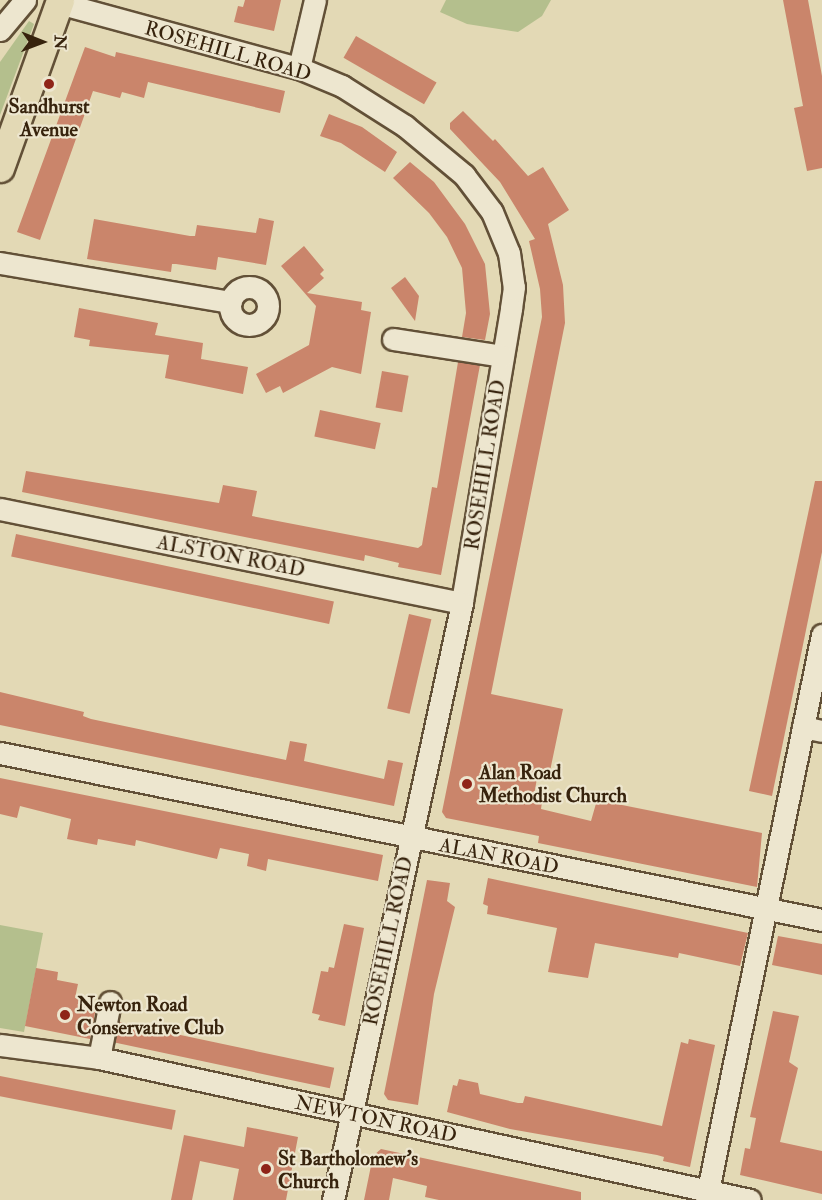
<!DOCTYPE html>
<style>
body{margin:0}
#map{position:relative;width:822px;height:1200px;overflow:hidden;background:#e3d9b5;font-family:"IM FELL Double Pica",serif}
div>[style]{position:absolute}
[style*='--x']{left:calc(var(--x)*1px);top:calc(var(--y)*1px);width:calc(var(--w)*1px);rotate:calc(var(--a)*1deg)}
.green>*{inset:0;background:#b4bf8d}
.building>*{inset:0;background:#ca856b;transform-origin:0 0}
.roads{filter:drop-shadow(2px 0 #625037) drop-shadow(-2px 0 #625037) drop-shadow(0 2px #625037) drop-shadow(0 -2px #625037)}
.minor>*{height:21px;margin:-10.5px;padding:0 10.5px;transform-origin:10.5px;border-radius:10.5px;background:#ede6cf}
.minor>.ring{margin:-10.5px;padding:0;box-sizing:content-box;background:none;border:21px solid #ede6cf;border-radius:50%}
.major>*{height:27px;margin:-13.5px;padding:0 13.5px;transform-origin:13.5px;border-radius:13.5px;background:#e3d9b5}
.dots>*{width:16px;height:16px;translate:-50% -50%;box-sizing:border-box;border:3px solid #ede6cf;border-radius:50%}
span{translate:-50% -50%;white-space:nowrap;text-align:center;line-height:1.15;-webkit-text-stroke:4.5px #ede6cf;paint-order:stroke}
.street-label{font-size:20px;color:#37230d}
.poi-label{font-size:20px;color:#37230d;font-weight:700}
.left{translate:0 -50%;text-align:left}
.north{position:absolute;left:12px;top:12px;width:60px;height:60px;-webkit-text-stroke:4px #ede6cf;paint-order:stroke;rotate:91deg;font-size:16px;font-weight:700;line-height:24px;text-align:center;color:#37230d}
.north::after{content:'';display:block;margin:auto;width:21px;height:27px;background:#37230d;clip-path:polygon(50% 0,100% 100%,50% 72%,0 100%)}
</style>
<div id="map">
<div class="green">
<div style="clip-path:polygon(446px 0,551px 0,542px 16px,518px 32px,467px 24px,440px 12px)"></div>
<div style="clip-path:polygon(29px 21px,34px 24px,0 115px,0 62px)"></div>
<div style="clip-path:polygon(0 925px,43px 933px,24px 1032px,0 1028px)"></div>
</div>
<div class="building">
<div style="clip-path:polygon(245px 0,281px 0,274px 31px,234px 22px,238px 6px,243px 7px)"></div>
<div style="clip-path:polygon(783px 0,808px 0,822px 76px,822px 168px,807px 171px,794px 108px,803px 106px)"></div>
<div style="left:356px;top:36px;width:93px;height:25px;rotate:30deg"></div>
<div style="clip-path:polygon(85px 47px,115px 57px,116px 52px,285px 91px,280px 113px,148px 82px,144px 98px,122px 92px,120px 98px,93px 91px,40px 240px,17px 232px)"></div>
<div style="clip-path:polygon(463px 111px,493px 141px,495px 139px,528px 176px,543px 167px,569px 210px,548px 224px,563px 285px,565px 323px,491px 694px,563px 709px,550px 771px,539px 768px,533px 800px,542px 802px,541px 809px,591px 821px,597px 800px,762px 833px,757px 887px,538px 843px,539px 836px,446px 818px,442px 812px,542px 317px,540px 289px,529px 241px,535px 239px,500px 182px,450px 129px,450px 123px)"></div>
<div style="clip-path:polygon(329px 114px,362px 127px,397px 152px,385px 172px,341px 143px,320px 136px)"></div>
<div style="clip-path:polygon(410px 162px,434px 182px,465px 224px,485px 264px,490px 314px,485px 340px,462px 337px,466px 313px,462px 268px,447px 237px,429px 213px,393px 178px)"></div>
<div style="clip-path:polygon(259px 218px,274px 221px,266px 265px,218px 257px,216px 270px,176px 264px,172px 264px,171px 272px,87px 259px,94px 219px,190px 236px,195px 236px,197px 225px,256px 233px)"></div>
<div style="clip-path:polygon(304px 246px,324px 270px,320px 274px,324px 278px,307px 293px,362px 302px,361px 310px,371px 312px,361px 374px,332px 367px,283px 393px,280px 386px,266px 393px,256px 374px,309px 345px,316px 306px,281px 266px)"></div>
<div style="clip-path:polygon(405px 277px,419px 296px,415px 321px,391px 288px)"></div>
<div style="clip-path:polygon(79px 308px,158px 323px,155px 335px,203px 343px,201px 359px,248px 367px,243px 394px,165px 378px,169px 355px,89px 346px,90px 340px,74px 337px)"></div>
<div style="clip-path:polygon(458px 362px,480px 365px,441px 575px,398px 567px,399px 563px,365px 555px,364px 561px,22px 492px,26px 471px,219px 503px,223px 485px,257px 491px,252px 516px,418px 548px,422px 545px,432px 487px,437px 488px)"></div>
<div style="left:382px;top:371px;width:27px;height:37px;rotate:10deg"></div>
<div style="left:320px;top:410px;width:62px;height:27px;rotate:12deg"></div>
<div style="clip-path:polygon(815px 481px,822px 481px,822px 552px,772px 796px,749px 791px)"></div>
<div style="left:16px;top:534px;width:325px;height:23px;rotate:12deg"></div>
<div style="left:409px;top:614px;width:23px;height:97px;rotate:13deg"></div>
<div style="clip-path:polygon(0 692px,84px 712px,83px 716px,91px 719px,286px 760px,290px 741px,307px 744px,304px 761px,384px 779px,388px 760px,403px 763px,394px 806px,0 725px)"></div>
<div style="clip-path:polygon(0 778px,383px 855px,378px 881px,268px 859px,266px 871px,247px 866px,249px 854px,220px 848px,217px 859px,136px 840px,135px 846px,98px 839px,97px 845px,67px 839px,71px 819px,20px 806px,17px 818px,0 814px)"></div>
<div style="clip-path:polygon(488px 878px,748px 933px,740px 966px,679px 953px,678px 958px,595px 943px,588px 978px,548px 972px,557px 928px,487px 914px,488px 906px,483px 904px)"></div>
<div style="clip-path:polygon(427px 880px,450px 883px,447px 901px,455px 907px,434px 994px,418px 1105px,388px 1100px,384px 1094px)"></div>
<div style="clip-path:polygon(344px 924px,364px 928px,345px 1026px,318px 1020px,320px 1015px,312px 1013px,321px 971px,328px 972px,329px 967px,334px 968px)"></div>
<div style="clip-path:polygon(778px 936px,822px 944px,822px 975px,772px 965px)"></div>
<div style="clip-path:polygon(36px 968px,58px 972px,57px 980px,78px 984px,75px 998px,97px 1002px,90px 1039px,25px 1026px)"></div>
<div style="clip-path:polygon(773px 1011px,799px 1016px,789px 1062px,798px 1068px,780px 1142px,822px 1151px,822px 1194px,740px 1175px,745px 1148px,750px 1149px,756px 1118px,750px 1117px)"></div>
<div style="left:119px;top:1022px;width:220px;height:21px;rotate:12deg"></div>
<div style="clip-path:polygon(689px 1039px,715px 1045px,690px 1167px,663px 1161px,664px 1157px,657px 1155px,510px 1129px,447px 1112px,453px 1085px,457px 1086px,459px 1079px,478px 1083px,480px 1094px,518px 1103px,523px 1103px,525px 1096px,662px 1126px,681px 1042px,688px 1044px)"></div>
<div style="left:0;top:1076px;width:179px;height:20px;rotate:11deg"></div>
<div style="clip-path:polygon(247px 1127px,298px 1137px,286px 1200px,233px 1200px,239px 1169px,200px 1161px,192px 1200px,171px 1200px,184px 1135px,244px 1147px)"></div>
<div style="clip-path:polygon(381px 1149px,581px 1192px,581px 1200px,439px 1200px,425px 1197px,427px 1186px,393px 1178px,389px 1200px,364px 1200px,373px 1156px)"></div>
</div>
<div class="roads">
<div class="minor">
<div style="--x:59;--y:3;--w:249;--a:15.2"></div>
<div style="--x:299;--y:68;--w:47;--a:22.7"></div>
<div style="--x:342;--y:86;--w:75;--a:32.4"></div>
<div style="--x:405;--y:126;--w:77;--a:39.7"></div>
<div style="--x:464;--y:175;--w:46;--a:52.9"></div>
<div style="--x:492;--y:212;--w:44;--a:67.5"></div>
<div style="--x:509;--y:253;--w:34;--a:82"></div>
<div style="--x:514;--y:287;--w:22;--a:98"></div>
<div style="--x:511;--y:309;--w:298;--a:99.5"></div>
<div style="--x:462;--y:603;--w:611;--a:102.19"></div>
<div style="--x:0;--y:30;--w:39;--a:-50"></div>
<div style="--x:299;--y:68;--w:70;--a:-76.8"></div>
<div style="--x:0;--y:263;--w:234;--a:9.6"></div>
<div class="ring" style="left:230px;top:287px;width:17px;height:17px"></div>
<div style="--x:393;--y:339;--w:111;--a:8.8"></div>
<div style="--x:0;--y:509;--w:471;--a:11.5"></div>
<div style="--x:803;--y:727;--w:19;--a:12"></div>
<div style="--x:0;--y:753;--w:839;--a:11.48"></div>
<div style="--x:0;--y:1045;--w:100;--a:7.5"></div>
<div style="--x:99;--y:1058;--w:666;--a:12.3"></div>
<div style="--x:99;--y:1058;--w:57;--a:-78.9"></div>
<div style="--x:706;--y:1200;--w:577;--a:-78.4"></div>
</div>
<div class="major">
<div style="--x:0;--y:168;--w:178;--a:-70.3"></div>
</div>
</div>
<div class="dots">
<div style="left:49px;top:84px;background:#8f2418"></div>
<div style="left:467px;top:784px;background:#8f2418"></div>
<div style="left:65px;top:1015px;background:#8f2418"></div>
<div style="left:266px;top:1169px;background:#8f2418"></div>
</div>
<div class="street-label">
<span style="left:228px;top:51px;rotate:16deg">ROSEHILL ROAD</span>
<span style="left:485px;top:465px;rotate:-81deg">ROSEHILL ROAD</span>
<span style="left:231px;top:556px;rotate:11deg">ALSTON ROAD</span>
<span style="left:499px;top:856px;rotate:11deg">ALAN ROAD</span>
<span style="left:388px;top:941px;rotate:-78deg">ROSEHILL ROAD</span>
<span style="left:376px;top:1119px;rotate:12deg">NEWTON ROAD</span>
</div>
<div class="poi-label">
<span style="left:49px;top:118px">Sandhurst<br>Avenue</span>
<span class="left" style="left:479px;top:784px">Alan Road<br>Methodist Church</span>
<span class="left" style="left:77px;top:1016px">Newton Road<br>Conservative Club</span>
<span class="left" style="left:278px;top:1170px">St Bartholomew's<br>Church</span>
</div>
<div class="north">N</div>
</div>
